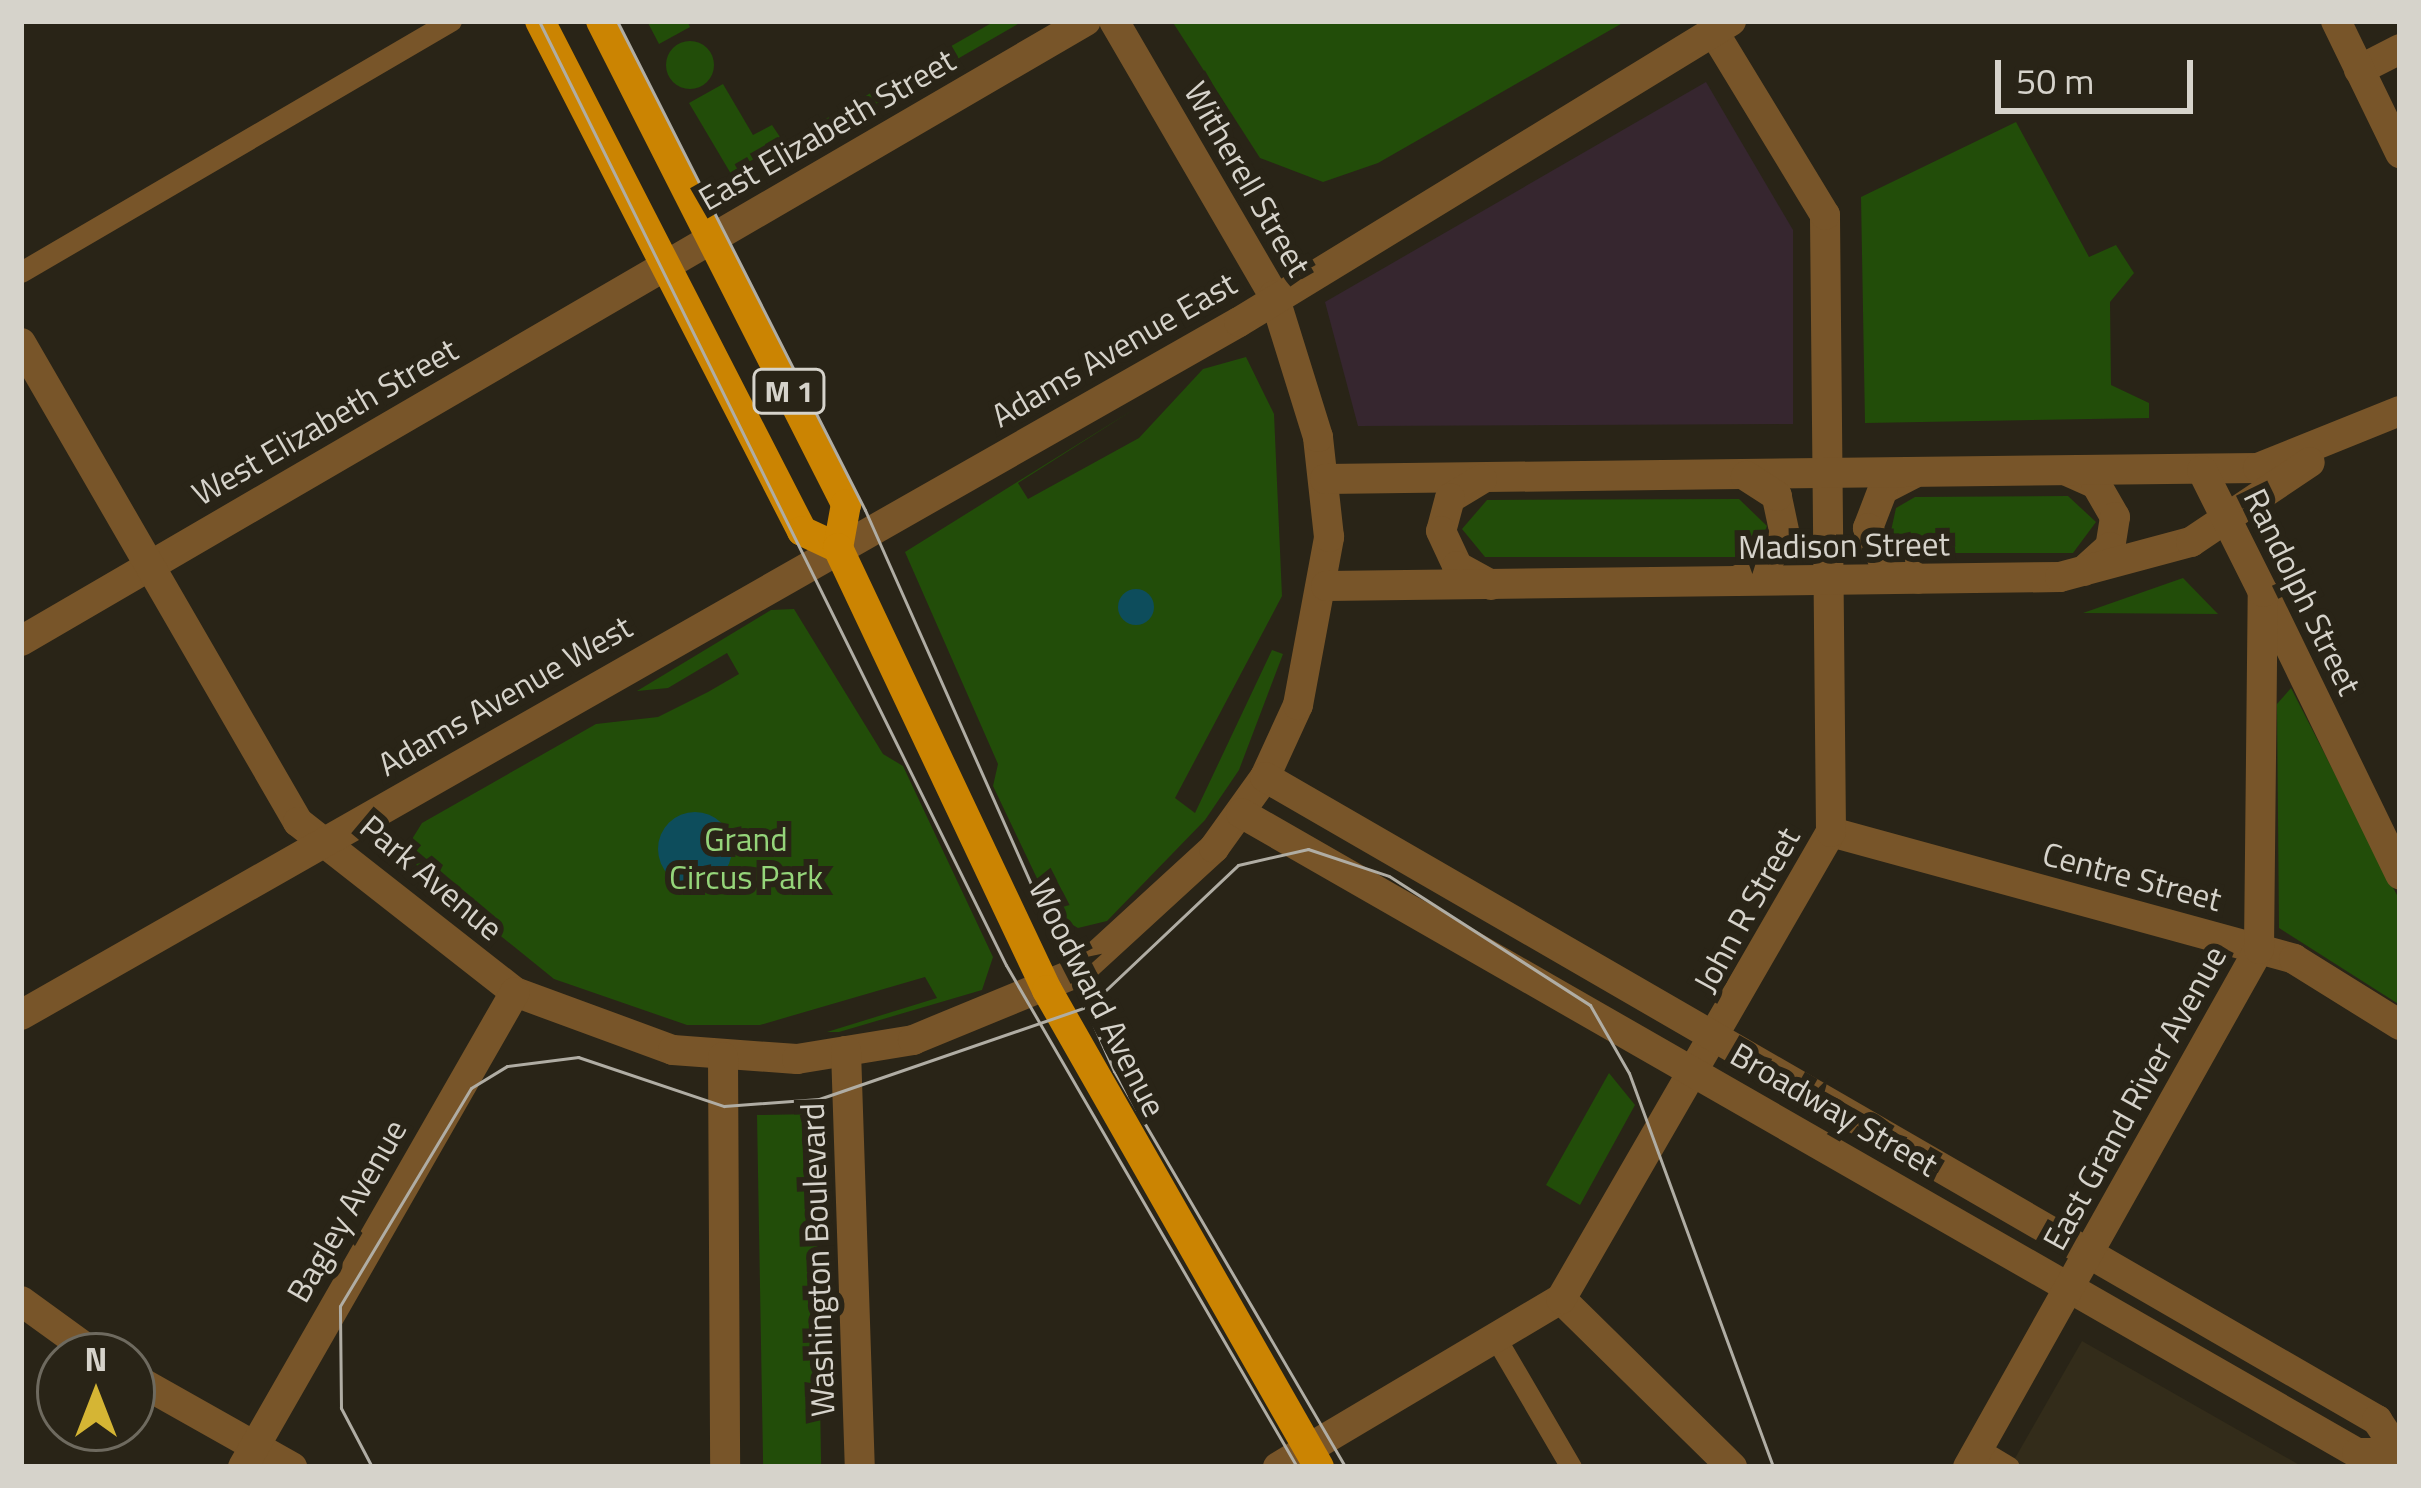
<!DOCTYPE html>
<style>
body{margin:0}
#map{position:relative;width:2421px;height:1488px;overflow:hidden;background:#292417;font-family:"Titillium Web",sans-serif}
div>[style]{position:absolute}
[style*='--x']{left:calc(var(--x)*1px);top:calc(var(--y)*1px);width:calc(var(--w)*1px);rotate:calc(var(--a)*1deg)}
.built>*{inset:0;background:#332c1a}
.education>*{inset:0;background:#36262f}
.green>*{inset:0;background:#224d09;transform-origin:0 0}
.round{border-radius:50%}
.water>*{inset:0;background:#0d4d5c}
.pedestrian>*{height:21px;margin:-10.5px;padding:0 10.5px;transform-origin:10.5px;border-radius:10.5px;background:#785529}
.minor>*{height:30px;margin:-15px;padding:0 15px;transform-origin:15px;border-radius:15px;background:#785529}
.tertiary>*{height:30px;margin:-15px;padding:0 15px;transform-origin:15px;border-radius:15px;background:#785529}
.primary>*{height:30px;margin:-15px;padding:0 15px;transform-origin:15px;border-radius:15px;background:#cb8402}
.tram>*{height:3px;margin:-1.5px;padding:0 1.5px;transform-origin:1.5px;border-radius:1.5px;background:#b0ada4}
span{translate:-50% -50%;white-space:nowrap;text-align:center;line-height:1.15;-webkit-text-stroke:12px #292417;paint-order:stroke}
.shield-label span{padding:3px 9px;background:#292417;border:3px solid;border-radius:9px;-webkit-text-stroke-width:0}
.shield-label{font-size:30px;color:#d6d3cb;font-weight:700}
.street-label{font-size:33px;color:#d6d3cb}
.park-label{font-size:33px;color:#95d57a}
.frame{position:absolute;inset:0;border:24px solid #d6d3cb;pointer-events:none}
.north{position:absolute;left:36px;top:1332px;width:120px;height:120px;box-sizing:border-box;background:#292417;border:3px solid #6e6a5f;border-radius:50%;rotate:0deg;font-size:33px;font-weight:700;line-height:48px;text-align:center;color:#d6d3cb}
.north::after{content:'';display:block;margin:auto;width:42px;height:54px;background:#d5b534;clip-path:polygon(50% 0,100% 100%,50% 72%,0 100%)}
.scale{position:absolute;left:1995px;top:60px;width:198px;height:54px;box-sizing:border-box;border:6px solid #d6d3cb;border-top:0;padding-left:15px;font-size:36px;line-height:42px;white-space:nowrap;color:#d6d3cb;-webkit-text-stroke:9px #292417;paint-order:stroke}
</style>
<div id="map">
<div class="built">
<div style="clip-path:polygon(2082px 1341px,2303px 1467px,2010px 1467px)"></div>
</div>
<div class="education">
<div style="clip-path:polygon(1706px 82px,1793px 230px,1793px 424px,1358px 426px,1325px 302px)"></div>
</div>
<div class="green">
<div style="clip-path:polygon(647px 21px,687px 21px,690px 27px,659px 44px)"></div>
<div style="clip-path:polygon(995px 21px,1023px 21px,940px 69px,939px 53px)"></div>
<div style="clip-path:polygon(1172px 21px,1626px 21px,1378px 163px,1323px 182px,1260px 158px)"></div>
<div class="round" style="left:666px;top:41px;width:48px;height:48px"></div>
<div style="clip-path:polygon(888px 83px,903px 91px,737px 184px,689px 103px,723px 84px,753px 135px,772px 125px,784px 143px)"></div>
<div style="clip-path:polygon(2016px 122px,2089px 257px,2116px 245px,2134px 273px,2110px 302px,2111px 385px,2149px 403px,2149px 418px,1865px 423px,1861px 197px)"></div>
<div style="clip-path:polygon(1246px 357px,1274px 414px,1282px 596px,1175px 798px,1195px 813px,1272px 650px,1283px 654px,1239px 770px,1205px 820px,1107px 921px,1078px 928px,1054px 914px,993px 786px,998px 764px,905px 552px,1136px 408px,1018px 483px,1028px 499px,1139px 438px,1203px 369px)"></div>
<div style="clip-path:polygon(2068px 496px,2096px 522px,2073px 553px,1913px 553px,1891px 531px,1896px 508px,1915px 497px)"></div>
<div style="clip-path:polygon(1739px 499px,1767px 526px,1757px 550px,1738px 557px,1485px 557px,1462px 529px,1487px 500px)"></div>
<div style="clip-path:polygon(2183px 578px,2218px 614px,2083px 613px)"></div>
<div style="clip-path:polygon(794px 609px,883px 754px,903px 766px,993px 957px,982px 990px,839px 1032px,827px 1032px,937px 998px,925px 977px,760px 1025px,687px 1025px,554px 979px,418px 869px,409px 844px,422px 823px,596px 724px,658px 717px,708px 692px,739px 674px,727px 653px,668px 688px,637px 691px,771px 610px)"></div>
<div style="clip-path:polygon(2291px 688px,2400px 901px,2400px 1005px,2279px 928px,2277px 704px)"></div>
<div style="clip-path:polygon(1609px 1073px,1635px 1105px,1580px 1205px,1546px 1185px)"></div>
<div style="left:815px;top:1114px;width:353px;height:58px;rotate:89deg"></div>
</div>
<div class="water">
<div class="round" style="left:1118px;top:589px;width:36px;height:36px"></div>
<div class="round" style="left:658px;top:812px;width:74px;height:74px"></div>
</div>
<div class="pedestrian">
<div style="--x:21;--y:272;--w:498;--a:-30.3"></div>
<div style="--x:1498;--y:1342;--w:145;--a:59.7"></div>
<div style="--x:1979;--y:1449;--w:35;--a:31"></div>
</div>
<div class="minor">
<div style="--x:1114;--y:21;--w:318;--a:59.8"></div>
<div style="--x:2359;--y:70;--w:46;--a:-27.1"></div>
<div style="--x:2263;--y:592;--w:314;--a:64.1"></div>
<div style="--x:21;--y:641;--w:1232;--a:-30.21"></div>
<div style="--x:1831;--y:832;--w:480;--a:15.3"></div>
<div style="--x:2294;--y:959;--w:125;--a:31.9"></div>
<div style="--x:1561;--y:1299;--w:240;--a:44.5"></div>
<div style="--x:1308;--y:1449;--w:294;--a:-30.7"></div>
<div style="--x:1561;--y:1299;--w:539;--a:-59.97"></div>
<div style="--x:1831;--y:832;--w:617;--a:-90.56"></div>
<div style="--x:1825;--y:215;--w:215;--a:-121.3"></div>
</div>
<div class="tertiary">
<div style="--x:2336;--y:21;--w:147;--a:64.1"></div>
<div style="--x:21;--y:343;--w:553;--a:59.96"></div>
<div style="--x:298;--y:822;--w:276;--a:38.1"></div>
<div style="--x:515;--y:992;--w:168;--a:20.2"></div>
<div style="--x:673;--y:1050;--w:124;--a:4.2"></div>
<div style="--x:797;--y:1059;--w:118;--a:-9.3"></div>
<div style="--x:913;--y:1040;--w:181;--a:-22.4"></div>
<div style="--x:1080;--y:971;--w:182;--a:-42.5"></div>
<div style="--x:1214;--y:848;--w:87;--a:-54.3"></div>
<div style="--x:1265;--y:777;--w:79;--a:-65.4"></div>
<div style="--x:1298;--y:705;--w:171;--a:-79.5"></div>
<div style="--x:1329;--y:537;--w:101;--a:-96.3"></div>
<div style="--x:1318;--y:437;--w:148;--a:-107.3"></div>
<div style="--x:2067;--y:471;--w:32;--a:24"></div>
<div style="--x:2096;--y:484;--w:38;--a:60"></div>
<div style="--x:2115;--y:517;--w:30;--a:99"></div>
<div style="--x:2110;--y:547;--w:36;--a:138"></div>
<div style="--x:1911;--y:475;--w:31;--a:153"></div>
<div style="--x:1883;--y:489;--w:42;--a:111"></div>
<div style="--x:1868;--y:528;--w:35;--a:65"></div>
<div style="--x:1883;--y:560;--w:40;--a:28"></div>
<div style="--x:1325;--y:479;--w:933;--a:-0.68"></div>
<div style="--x:2258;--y:468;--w:153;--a:-21.9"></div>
<div style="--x:1482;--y:479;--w:37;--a:149"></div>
<div style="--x:1450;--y:498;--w:34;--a:105"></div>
<div style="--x:1441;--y:531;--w:38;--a:65"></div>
<div style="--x:1457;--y:566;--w:39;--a:29"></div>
<div style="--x:1736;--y:581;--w:30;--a:-24"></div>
<div style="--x:1763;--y:569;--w:40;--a:-57.1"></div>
<div style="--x:1785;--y:535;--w:40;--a:-102"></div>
<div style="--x:1777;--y:496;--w:37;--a:-147"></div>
<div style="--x:1326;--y:586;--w:734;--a:-0.7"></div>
<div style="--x:2060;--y:577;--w:136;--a:-15"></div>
<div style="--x:2191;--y:542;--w:143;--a:-33.9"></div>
<div style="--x:1265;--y:777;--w:1285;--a:30.04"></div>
<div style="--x:2377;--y:1420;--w:42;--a:56.7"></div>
<div style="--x:1241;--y:813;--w:1286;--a:29.83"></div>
<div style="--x:2357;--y:1453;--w:39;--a:0"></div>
<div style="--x:21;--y:1015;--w:1401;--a:-29.64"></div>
<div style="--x:1239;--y:322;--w:577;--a:-31.46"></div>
<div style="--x:846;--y:1051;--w:416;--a:88.1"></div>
<div style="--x:723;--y:1057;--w:410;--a:89.7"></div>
<div style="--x:21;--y:1301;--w:94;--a:35.9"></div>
<div style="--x:132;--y:1377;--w:184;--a:29.4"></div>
<div style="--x:243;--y:1467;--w:547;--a:-60.2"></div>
<div style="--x:1278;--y:1467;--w:35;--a:-31"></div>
<div style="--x:1968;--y:1467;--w:594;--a:-60.67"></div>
<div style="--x:2259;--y:949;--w:357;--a:-89.4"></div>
<div style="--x:2263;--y:592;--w:136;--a:-116.6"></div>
</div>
<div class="primary">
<div style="--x:540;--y:21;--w:573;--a:62.81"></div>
<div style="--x:802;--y:531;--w:40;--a:25"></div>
<div style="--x:601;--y:21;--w:542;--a:63.1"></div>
<div style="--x:846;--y:504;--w:45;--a:100.3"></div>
<div style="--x:838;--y:548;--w:489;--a:64.7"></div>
<div style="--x:1047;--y:990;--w:549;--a:60.31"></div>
</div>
<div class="tram">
<div style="--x:539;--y:21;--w:1053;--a:63.68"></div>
<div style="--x:1006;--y:965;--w:580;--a:59.9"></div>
<div style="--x:617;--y:21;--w:548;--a:63.11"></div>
<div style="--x:865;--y:510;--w:614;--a:66.07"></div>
<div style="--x:1114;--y:1071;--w:458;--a:59.7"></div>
<div style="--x:372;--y:1467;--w:67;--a:-117.7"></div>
<div style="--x:341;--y:1408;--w:102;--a:-90.6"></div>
<div style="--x:340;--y:1306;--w:254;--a:-59"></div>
<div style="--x:471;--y:1088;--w:42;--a:-31.4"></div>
<div style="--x:507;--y:1066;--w:72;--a:-7.2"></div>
<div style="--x:578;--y:1057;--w:154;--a:18.6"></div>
<div style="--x:724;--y:1106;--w:95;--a:-4.2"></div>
<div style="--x:819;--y:1099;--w:286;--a:-19"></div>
<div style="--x:1089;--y:1006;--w:205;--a:-43.4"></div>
<div style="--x:1238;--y:865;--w:72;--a:-12.9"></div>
<div style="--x:1308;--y:849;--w:85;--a:18.4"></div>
<div style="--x:1389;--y:876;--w:239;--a:32.7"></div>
<div style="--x:1590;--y:1005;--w:78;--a:60.2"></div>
<div style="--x:1629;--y:1073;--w:419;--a:69.9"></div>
</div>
<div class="shield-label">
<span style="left:789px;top:391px">M 1</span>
</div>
<div class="street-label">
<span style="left:827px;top:130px;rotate:-30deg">East Elizabeth Street</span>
<span style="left:1247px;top:179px;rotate:60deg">Witherell Street</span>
<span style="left:1114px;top:350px;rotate:-30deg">Adams Avenue East</span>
<span style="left:325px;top:422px;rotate:-30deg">West Elizabeth Street</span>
<span style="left:1844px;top:546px;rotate:-1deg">Madison Street</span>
<span style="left:2302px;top:592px;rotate:64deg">Randolph Street</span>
<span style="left:505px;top:696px;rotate:-30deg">Adams Avenue West</span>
<span style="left:2132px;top:877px;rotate:15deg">Centre Street</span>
<span style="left:431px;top:878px;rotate:40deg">Park Avenue</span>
<span style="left:1747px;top:910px;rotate:-61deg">John R Street</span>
<span style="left:1097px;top:998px;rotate:63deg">Woodward Avenue</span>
<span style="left:2135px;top:1098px;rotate:-61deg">East Grand River Avenue</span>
<span style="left:1834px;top:1110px;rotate:30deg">Broadway Street</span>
<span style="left:347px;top:1211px;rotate:-60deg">Bagley Avenue</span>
<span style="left:818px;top:1260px;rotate:-92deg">Washington Boulevard</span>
</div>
<div class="park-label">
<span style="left:746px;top:859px">Grand<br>Circus Park</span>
</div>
<div class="frame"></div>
<div class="north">N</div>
<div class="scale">50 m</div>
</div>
